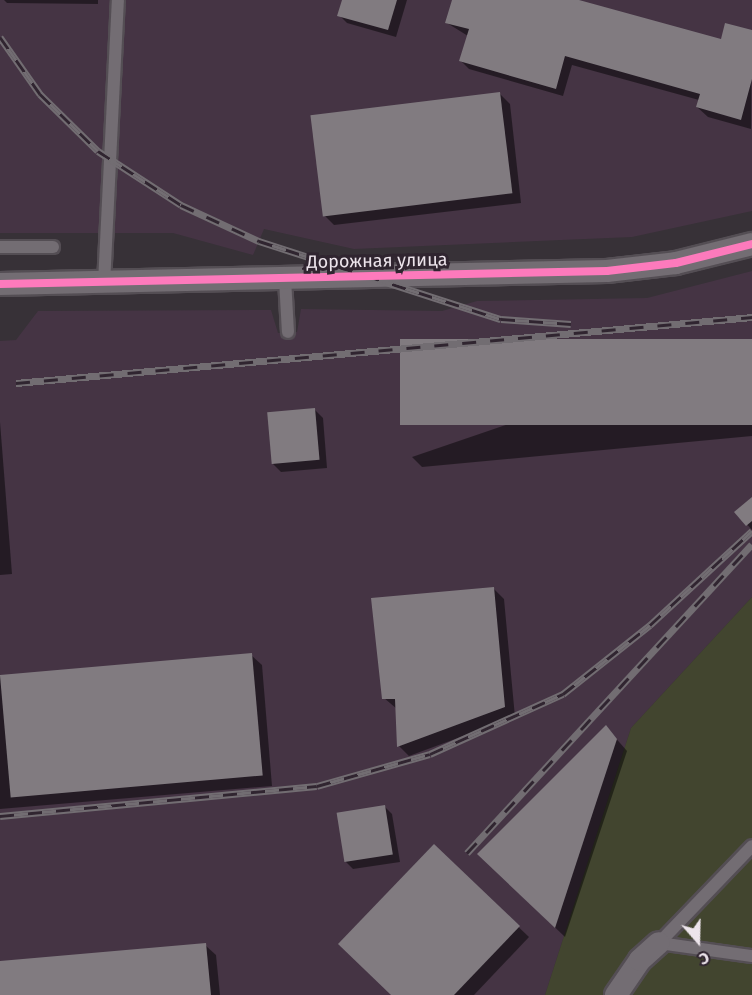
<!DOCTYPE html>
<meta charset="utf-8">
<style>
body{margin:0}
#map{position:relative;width:752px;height:995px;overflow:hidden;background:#373137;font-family:"Fira Sans",sans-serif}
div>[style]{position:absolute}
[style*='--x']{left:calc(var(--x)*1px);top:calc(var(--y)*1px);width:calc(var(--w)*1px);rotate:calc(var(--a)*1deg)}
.built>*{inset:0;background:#453444}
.green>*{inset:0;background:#42452f}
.shadow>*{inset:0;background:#0007}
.building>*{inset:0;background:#817b80;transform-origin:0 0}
.roads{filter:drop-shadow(2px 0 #544e54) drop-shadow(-2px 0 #544e54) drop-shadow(0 2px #544e54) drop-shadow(0 -2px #544e54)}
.lane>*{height:12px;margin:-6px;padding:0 6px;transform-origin:6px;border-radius:6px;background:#736d73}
.street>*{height:22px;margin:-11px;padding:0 11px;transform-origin:11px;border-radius:11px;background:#736d73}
.rail>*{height:7px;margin-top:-3.5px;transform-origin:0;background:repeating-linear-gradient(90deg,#302530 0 14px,#726d72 0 28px);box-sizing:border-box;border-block:2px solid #726d72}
.cycleway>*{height:8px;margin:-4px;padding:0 4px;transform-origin:4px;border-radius:4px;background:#fd7abc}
span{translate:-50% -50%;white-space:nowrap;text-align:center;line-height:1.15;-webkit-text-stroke:6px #302530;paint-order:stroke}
.street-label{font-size:18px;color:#ece4eb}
.north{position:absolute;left:668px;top:911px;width:60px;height:60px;-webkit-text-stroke:4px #302530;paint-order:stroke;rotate:160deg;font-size:16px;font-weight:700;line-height:24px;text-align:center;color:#ece4eb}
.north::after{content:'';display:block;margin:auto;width:21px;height:27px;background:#ece4eb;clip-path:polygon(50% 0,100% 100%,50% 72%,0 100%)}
</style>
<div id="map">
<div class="built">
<div style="clip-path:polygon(0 0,752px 0,752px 211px,632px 237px,354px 249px,264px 229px,253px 255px,173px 233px,0 233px)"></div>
<div style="clip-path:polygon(752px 271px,752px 597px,631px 728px,545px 995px,0 995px,0 341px,16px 340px,38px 311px,271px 310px,278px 333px,297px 332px,301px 309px,442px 311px,477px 301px,647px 298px)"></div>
</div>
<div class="green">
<div style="clip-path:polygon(752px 597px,752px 995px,545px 995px,631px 728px)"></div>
</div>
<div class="shadow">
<div style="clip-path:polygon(4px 0,98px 0,98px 4px,7px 3px)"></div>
<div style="clip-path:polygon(343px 0,407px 0,396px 37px,347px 23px,339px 15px)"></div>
<div style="clip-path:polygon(453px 0,574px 0,722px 41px,752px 31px,751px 129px,708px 117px,697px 107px,699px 100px,572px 65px,563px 96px,469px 69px,461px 61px,468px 36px,447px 23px)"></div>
<div style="clip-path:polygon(500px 94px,510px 104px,521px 203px,334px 225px,323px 214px)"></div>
<div style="clip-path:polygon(752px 341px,752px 436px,422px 467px,412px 457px)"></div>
<div style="clip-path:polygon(315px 410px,323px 418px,327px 468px,281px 472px,273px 464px)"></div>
<div style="clip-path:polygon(0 422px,12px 574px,0 575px)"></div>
<div style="clip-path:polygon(752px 499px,752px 530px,736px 512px)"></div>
<div style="clip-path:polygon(493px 588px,504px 599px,515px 717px,409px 756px,399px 746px,397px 709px,384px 698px)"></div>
<div style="clip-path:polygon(251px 655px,262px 665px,272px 786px,0 809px,0 676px)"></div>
<div style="clip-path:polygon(606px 727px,627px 751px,565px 937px,489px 864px)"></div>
<div style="clip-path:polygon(384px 806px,392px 814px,400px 862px,353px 869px,345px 861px)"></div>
<div style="clip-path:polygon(434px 846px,529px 937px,474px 995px,393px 995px)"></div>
<div style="clip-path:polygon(205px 945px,216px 955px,220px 995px,0 995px,0 963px)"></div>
</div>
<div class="building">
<div style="clip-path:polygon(342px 0,397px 0,388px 30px,337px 16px)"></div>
<div style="clip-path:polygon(452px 0,579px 0,721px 39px,725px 23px,752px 30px,752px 79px,741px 120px,696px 107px,700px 94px,565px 56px,556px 89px,459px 61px,469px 29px,445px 23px)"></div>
<div style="left:500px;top:92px;width:102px;height:191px;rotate:83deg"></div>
<div style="left:752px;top:339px;width:86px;height:352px;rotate:90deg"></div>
<div style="left:315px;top:408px;width:52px;height:48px;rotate:85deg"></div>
<div style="clip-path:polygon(752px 497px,752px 521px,746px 526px,734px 512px)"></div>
<div style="clip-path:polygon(494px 587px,505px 707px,397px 747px,395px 699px,382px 699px,371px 598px)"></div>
<div style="left:252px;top:653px;width:123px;height:253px;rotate:85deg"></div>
<div style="clip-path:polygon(606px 725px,617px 739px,555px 928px,477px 854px)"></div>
<div style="left:385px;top:805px;width:50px;height:49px;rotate:81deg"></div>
<div style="clip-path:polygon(434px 844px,520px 926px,454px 995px,391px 995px,338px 944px)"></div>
<div style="clip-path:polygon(206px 943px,211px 995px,0 995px,0 961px)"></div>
</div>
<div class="roads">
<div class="lane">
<div style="--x:0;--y:247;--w:53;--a:0"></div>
<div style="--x:285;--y:279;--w:53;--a:86.8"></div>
<div style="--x:104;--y:284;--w:284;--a:-87.2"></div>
<div style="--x:659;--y:943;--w:134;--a:-46.2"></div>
<div style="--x:659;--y:943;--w:94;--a:8"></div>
</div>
<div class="street">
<div style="--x:0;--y:284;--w:607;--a:-1.23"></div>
<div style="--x:607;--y:271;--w:69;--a:-6.6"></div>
<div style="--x:676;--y:263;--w:78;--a:-14"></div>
<div style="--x:616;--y:995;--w:42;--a:-55.6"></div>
<div style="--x:640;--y:960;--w:25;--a:-42"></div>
</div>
</div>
<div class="rail">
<div style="--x:0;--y:37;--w:70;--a:54.9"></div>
<div style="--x:40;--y:94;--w:81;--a:44.5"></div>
<div style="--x:98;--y:151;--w:99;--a:33"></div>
<div style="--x:181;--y:205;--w:86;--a:24.8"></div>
<div style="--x:259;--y:241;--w:254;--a:17.9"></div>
<div style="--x:501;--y:319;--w:70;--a:4.1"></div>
<div style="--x:16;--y:383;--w:739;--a:-5.12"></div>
<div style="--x:0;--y:816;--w:318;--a:-5.4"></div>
<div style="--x:317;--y:786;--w:117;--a:-15.8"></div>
<div style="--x:430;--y:754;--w:146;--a:-24.3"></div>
<div style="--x:563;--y:694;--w:111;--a:-38.4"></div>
<div style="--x:650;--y:625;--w:139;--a:-42.7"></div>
<div style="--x:467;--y:853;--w:420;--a:-47.3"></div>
</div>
<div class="cycleway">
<div style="--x:0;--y:284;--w:607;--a:-1.23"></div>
<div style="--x:607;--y:271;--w:69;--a:-6.6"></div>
<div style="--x:676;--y:263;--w:78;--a:-14"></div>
</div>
<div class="street-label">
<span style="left:377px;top:261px;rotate:-1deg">Дорожная улица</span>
</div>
<div class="north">С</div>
</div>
